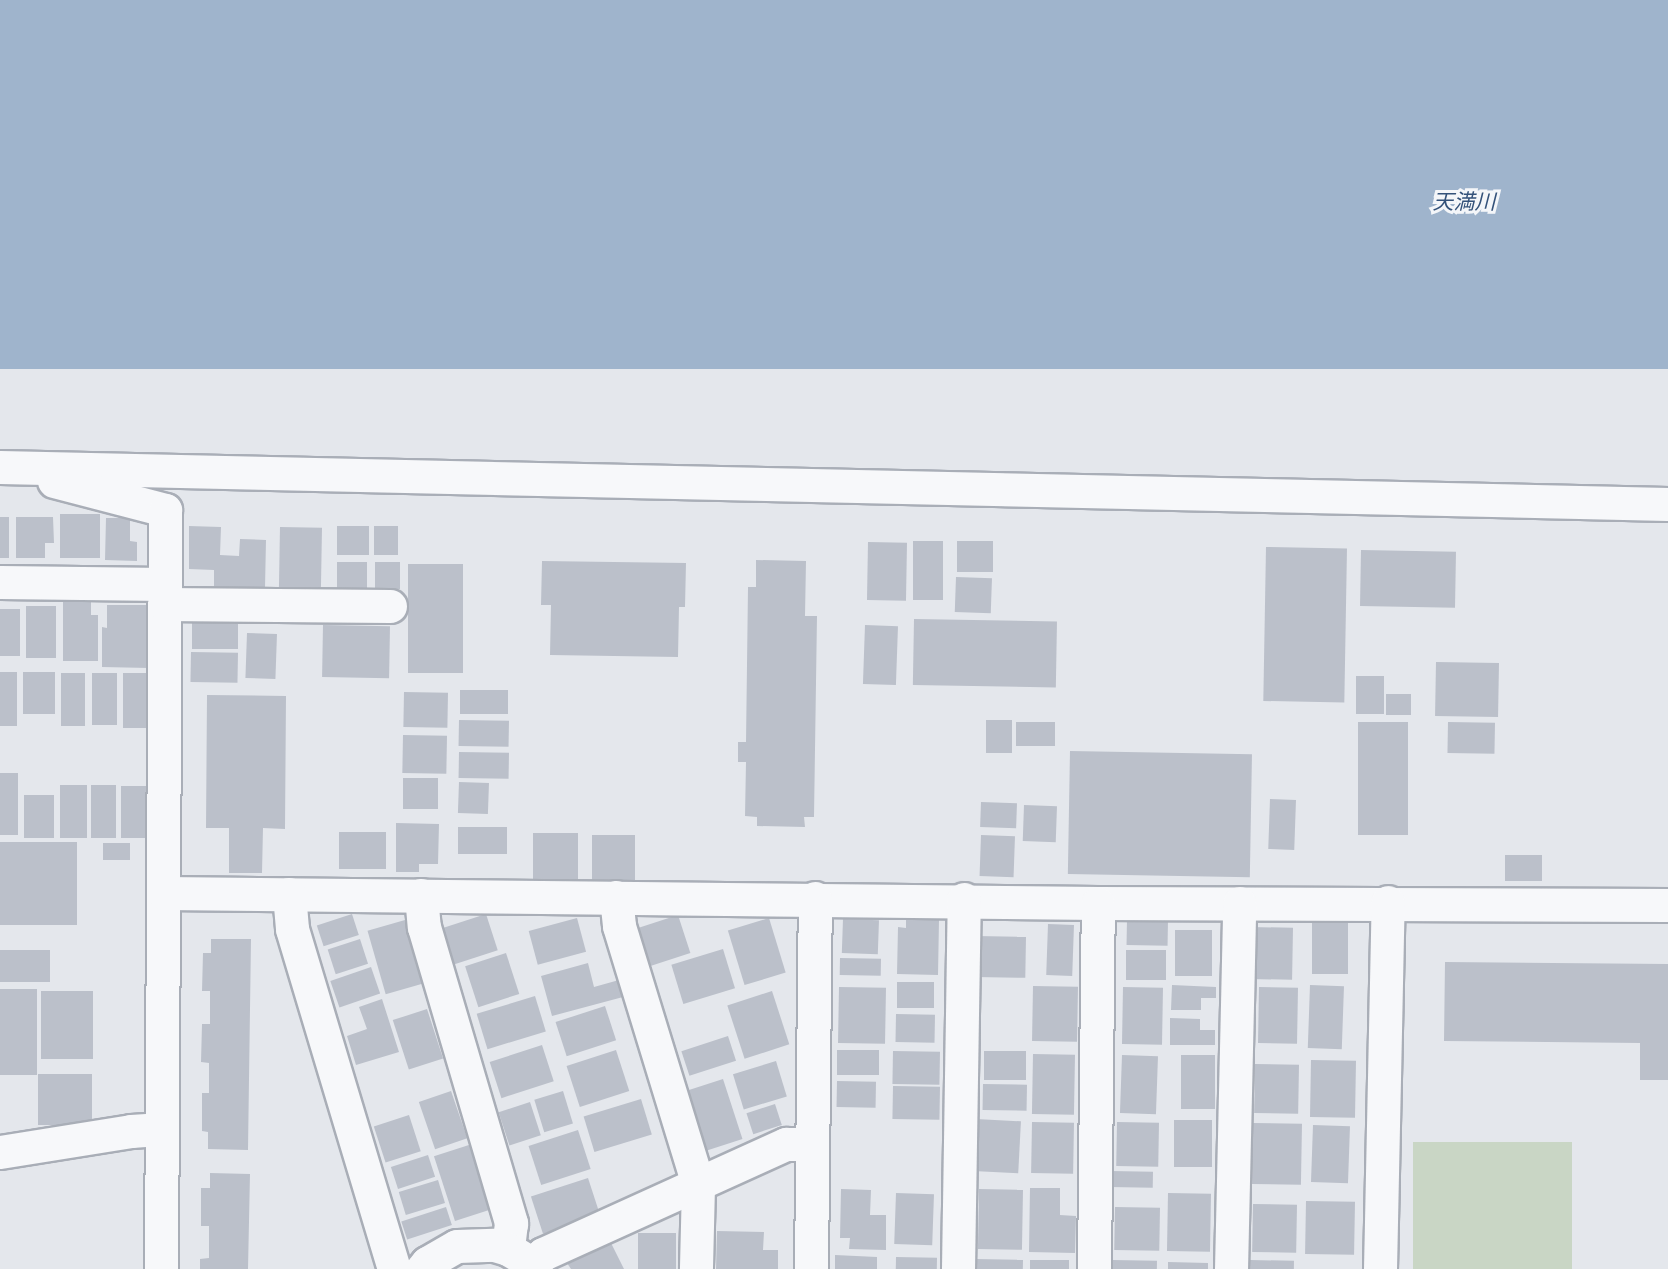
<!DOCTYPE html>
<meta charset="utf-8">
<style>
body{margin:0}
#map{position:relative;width:1668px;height:1269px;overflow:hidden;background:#e4e7ec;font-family:"Exo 2","Noto Sans JP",sans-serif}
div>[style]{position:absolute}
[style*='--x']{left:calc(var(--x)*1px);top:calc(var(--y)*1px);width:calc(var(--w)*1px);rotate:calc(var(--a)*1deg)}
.green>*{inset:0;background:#c9d6c5;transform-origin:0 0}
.water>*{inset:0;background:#9fb4cc;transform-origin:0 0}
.building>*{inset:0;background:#bbc0ca;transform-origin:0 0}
.roads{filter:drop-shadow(2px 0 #a9aeb7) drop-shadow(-2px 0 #a9aeb7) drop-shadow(0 2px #a9aeb7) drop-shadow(0 -2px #a9aeb7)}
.minor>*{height:33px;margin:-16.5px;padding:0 16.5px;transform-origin:16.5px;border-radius:16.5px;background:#f7f8fa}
span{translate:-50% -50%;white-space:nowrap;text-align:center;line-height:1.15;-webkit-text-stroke:6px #f4f6f9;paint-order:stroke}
.water-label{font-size:21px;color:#34527a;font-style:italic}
</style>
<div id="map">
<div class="green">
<div style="left:1413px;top:1142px;width:159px;height:127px"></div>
</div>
<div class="water">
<div style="left:0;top:0;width:1668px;height:369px"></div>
</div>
<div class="building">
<div style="left:60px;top:514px;width:40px;height:44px"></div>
<div style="left:9px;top:517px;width:41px;height:9px;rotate:90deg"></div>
<div style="clip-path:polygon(16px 517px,53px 517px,54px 543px,45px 543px,45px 558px,16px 558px)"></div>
<div style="clip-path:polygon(106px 518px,130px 518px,130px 541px,137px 542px,137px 561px,105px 560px)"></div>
<div style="clip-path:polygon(189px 526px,221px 527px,220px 555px,239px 556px,240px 539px,266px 540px,265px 588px,214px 588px,214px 570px,189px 569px)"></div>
<div style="left:337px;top:526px;width:32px;height:29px"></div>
<div style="left:374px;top:526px;width:24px;height:29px"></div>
<div style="left:280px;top:527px;width:42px;height:63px;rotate:1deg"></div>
<div style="left:913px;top:541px;width:30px;height:59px"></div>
<div style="left:957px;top:541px;width:36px;height:31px"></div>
<div style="left:868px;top:542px;width:39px;height:58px;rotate:1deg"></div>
<div style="left:1266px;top:547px;width:81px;height:154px;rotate:1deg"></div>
<div style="left:1361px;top:550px;width:95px;height:56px;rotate:1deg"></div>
<div style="clip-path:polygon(756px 560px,806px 561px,805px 616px,817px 616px,814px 817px,804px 817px,805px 827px,757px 826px,757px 817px,745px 816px,746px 762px,738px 762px,738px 742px,746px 742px,748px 587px,756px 587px)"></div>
<div style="clip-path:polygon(542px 561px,686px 563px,685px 607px,679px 607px,678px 657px,550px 655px,551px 605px,541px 605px)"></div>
<div style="left:337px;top:562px;width:30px;height:27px"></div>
<div style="left:375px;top:562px;width:25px;height:27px"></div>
<div style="left:408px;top:564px;width:55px;height:109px"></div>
<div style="left:956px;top:577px;width:36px;height:35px;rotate:2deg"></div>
<div style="clip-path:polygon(63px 597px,91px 597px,91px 615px,98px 615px,98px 661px,63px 661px)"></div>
<div style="clip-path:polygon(107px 605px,149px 605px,149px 668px,102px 667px,102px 627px,107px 628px)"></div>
<div style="left:26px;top:606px;width:30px;height:52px"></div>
<div style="left:0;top:609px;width:20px;height:47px"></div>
<div style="left:914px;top:619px;width:143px;height:66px;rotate:1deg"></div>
<div style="left:192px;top:620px;width:46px;height:29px"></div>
<div style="left:323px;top:625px;width:67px;height:52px;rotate:1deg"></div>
<div style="left:865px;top:625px;width:33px;height:59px;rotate:2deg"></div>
<div style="left:247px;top:633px;width:30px;height:45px;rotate:2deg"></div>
<div style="left:191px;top:652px;width:47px;height:30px;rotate:1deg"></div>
<div style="left:1436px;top:662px;width:63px;height:54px;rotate:1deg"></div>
<div style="left:0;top:672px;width:17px;height:54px"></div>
<div style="left:55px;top:672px;width:42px;height:32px;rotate:90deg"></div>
<div style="left:61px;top:673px;width:24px;height:53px"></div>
<div style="left:92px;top:673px;width:25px;height:52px"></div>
<div style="left:123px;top:673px;width:25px;height:55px"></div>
<div style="left:1356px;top:676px;width:28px;height:38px"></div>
<div style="left:460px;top:690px;width:48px;height:24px"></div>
<div style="left:404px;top:692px;width:44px;height:35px;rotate:1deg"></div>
<div style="left:1386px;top:694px;width:25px;height:21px"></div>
<div style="clip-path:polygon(207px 695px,286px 696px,285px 829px,263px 828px,262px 873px,229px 873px,229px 828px,206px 828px)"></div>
<div style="left:459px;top:720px;width:50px;height:26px;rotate:1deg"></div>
<div style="left:986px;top:720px;width:26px;height:33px"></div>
<div style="left:1016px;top:722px;width:39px;height:24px"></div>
<div style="left:1358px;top:722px;width:50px;height:113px"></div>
<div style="left:1448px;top:722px;width:47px;height:31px;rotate:1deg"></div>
<div style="left:403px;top:735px;width:44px;height:38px;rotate:1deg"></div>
<div style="left:1070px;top:751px;width:182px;height:123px;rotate:1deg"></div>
<div style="left:459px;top:752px;width:50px;height:26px;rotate:1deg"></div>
<div style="left:0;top:773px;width:18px;height:62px"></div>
<div style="left:403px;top:778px;width:35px;height:31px"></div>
<div style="left:459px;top:782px;width:30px;height:31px;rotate:2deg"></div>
<div style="left:60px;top:785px;width:27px;height:53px"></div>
<div style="left:91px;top:785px;width:25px;height:53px"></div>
<div style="left:121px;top:786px;width:27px;height:52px"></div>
<div style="left:24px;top:795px;width:30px;height:43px"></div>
<div style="left:1270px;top:799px;width:26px;height:50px;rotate:2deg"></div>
<div style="left:981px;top:802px;width:36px;height:25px;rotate:2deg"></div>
<div style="left:1024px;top:805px;width:33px;height:36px;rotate:2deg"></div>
<div style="clip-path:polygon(396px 823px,439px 824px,438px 864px,419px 864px,419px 872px,396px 872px)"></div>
<div style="left:458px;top:827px;width:49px;height:27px"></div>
<div style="left:339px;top:832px;width:47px;height:37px"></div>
<div style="left:533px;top:833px;width:45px;height:48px"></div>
<div style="left:592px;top:835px;width:43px;height:46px"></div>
<div style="left:981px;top:835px;width:34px;height:41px;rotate:2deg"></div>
<div style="left:0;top:842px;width:77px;height:83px"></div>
<div style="left:103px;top:843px;width:27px;height:17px"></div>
<div style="left:1505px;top:855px;width:37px;height:26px"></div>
<div style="left:352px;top:914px;width:22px;height:37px;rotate:72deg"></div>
<div style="left:486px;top:914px;width:38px;height:47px;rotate:72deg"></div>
<div style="left:678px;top:915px;width:40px;height:42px;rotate:72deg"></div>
<div style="left:577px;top:918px;width:35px;height:50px;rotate:75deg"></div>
<div style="left:769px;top:918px;width:57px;height:43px;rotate:73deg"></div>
<div style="left:843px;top:919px;width:36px;height:34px;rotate:2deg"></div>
<div style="clip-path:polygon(906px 919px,939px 920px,938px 975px,897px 974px,898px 927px,906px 928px)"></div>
<div style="left:1127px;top:919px;width:41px;height:26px;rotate:1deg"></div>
<div style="left:405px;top:920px;width:66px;height:39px;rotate:74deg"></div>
<div style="left:1312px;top:921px;width:36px;height:53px"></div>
<div style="left:1048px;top:924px;width:26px;height:51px;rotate:2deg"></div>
<div style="left:1250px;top:927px;width:43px;height:52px;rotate:1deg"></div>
<div style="left:1175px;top:930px;width:37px;height:46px"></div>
<div style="left:976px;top:936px;width:50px;height:41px;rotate:1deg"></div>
<div style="clip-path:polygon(211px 939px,251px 939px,248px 1150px,208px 1149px,208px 1132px,202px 1131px,202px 1093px,209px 1093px,209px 1063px,201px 1062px,202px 1024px,210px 1024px,210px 991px,202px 991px,203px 953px,211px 953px)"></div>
<div style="left:360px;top:939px;width:26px;height:34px;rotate:72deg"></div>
<div style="left:723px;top:949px;width:41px;height:54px;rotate:73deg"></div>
<div style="left:0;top:950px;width:50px;height:32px"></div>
<div style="left:1126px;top:950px;width:40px;height:30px"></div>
<div style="left:506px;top:953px;width:43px;height:43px;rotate:72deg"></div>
<div style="left:840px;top:958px;width:41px;height:17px;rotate:1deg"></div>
<div style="clip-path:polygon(1445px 962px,1668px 964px,1668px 1080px,1640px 1080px,1640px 1043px,1444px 1041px)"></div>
<div style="clip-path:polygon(588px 963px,594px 987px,619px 980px,623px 997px,552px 1016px,541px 976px)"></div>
<div style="left:371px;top:967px;width:28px;height:43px;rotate:71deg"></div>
<div style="left:897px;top:982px;width:37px;height:26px"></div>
<div style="clip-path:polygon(1172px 985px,1216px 987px,1216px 998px,1201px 998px,1201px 1010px,1171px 1010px)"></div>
<div style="left:1310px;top:985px;width:34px;height:63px;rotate:2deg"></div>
<div style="left:1033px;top:986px;width:45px;height:55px;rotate:1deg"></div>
<div style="left:839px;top:987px;width:47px;height:56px;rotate:1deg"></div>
<div style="left:1123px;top:987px;width:40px;height:57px;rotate:1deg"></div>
<div style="left:1259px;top:987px;width:39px;height:56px;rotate:1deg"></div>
<div style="left:0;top:989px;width:37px;height:86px"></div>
<div style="left:41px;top:991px;width:52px;height:68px"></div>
<div style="left:772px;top:991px;width:56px;height:47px;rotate:72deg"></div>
<div style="left:535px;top:996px;width:37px;height:61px;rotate:73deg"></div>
<div style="clip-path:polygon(382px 999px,399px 1052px,356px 1065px,347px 1036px,367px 1029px,359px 1007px)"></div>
<div style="left:605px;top:1006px;width:36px;height:52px;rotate:72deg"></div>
<div style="left:427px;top:1009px;width:52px;height:36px;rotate:72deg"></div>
<div style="left:896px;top:1014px;width:39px;height:28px;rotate:1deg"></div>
<div style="clip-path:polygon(1170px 1018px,1200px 1019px,1200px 1030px,1215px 1030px,1215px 1045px,1170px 1045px)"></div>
<div style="left:728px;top:1036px;width:26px;height:49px;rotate:72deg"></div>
<div style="left:542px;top:1045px;width:38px;height:55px;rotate:72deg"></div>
<div style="left:616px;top:1050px;width:43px;height:52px;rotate:72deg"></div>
<div style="left:837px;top:1050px;width:42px;height:25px"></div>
<div style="left:893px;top:1051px;width:47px;height:33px;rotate:1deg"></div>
<div style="left:984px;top:1051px;width:42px;height:29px"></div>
<div style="left:1033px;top:1054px;width:42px;height:60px;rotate:1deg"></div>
<div style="left:1122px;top:1055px;width:36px;height:58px;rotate:2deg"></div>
<div style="left:1181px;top:1055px;width:34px;height:54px"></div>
<div style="left:1311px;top:1060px;width:45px;height:57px;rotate:1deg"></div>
<div style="left:776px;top:1061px;width:37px;height:45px;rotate:73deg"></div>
<div style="left:1255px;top:1064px;width:44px;height:49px;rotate:1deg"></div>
<div style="left:38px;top:1074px;width:54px;height:51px"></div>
<div style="left:723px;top:1079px;width:63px;height:39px;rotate:72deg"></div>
<div style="left:837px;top:1081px;width:39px;height:26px;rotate:1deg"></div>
<div style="left:983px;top:1084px;width:44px;height:26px;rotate:1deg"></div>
<div style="left:893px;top:1086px;width:47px;height:33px;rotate:1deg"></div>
<div style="left:451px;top:1091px;width:50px;height:34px;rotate:71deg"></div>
<div style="left:563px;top:1091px;width:34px;height:30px;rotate:73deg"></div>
<div style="left:641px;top:1099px;width:37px;height:60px;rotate:73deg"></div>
<div style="left:530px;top:1102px;width:35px;height:33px;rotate:72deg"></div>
<div style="left:775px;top:1104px;width:22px;height:30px;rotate:72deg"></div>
<div style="left:409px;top:1115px;width:38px;height:37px;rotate:72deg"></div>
<div style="left:976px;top:1119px;width:45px;height:52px;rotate:3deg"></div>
<div style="left:1174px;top:1120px;width:38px;height:47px"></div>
<div style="left:1032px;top:1122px;width:42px;height:51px;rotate:1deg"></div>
<div style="left:1117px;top:1122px;width:42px;height:44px;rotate:1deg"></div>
<div style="left:1253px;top:1123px;width:49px;height:61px;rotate:1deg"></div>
<div style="left:1313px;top:1125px;width:37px;height:57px;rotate:2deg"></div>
<div style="left:578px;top:1130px;width:41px;height:52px;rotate:72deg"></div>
<div style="left:472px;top:1144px;width:68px;height:40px;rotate:72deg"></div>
<div style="left:428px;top:1155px;width:23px;height:39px;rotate:72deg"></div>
<div style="left:1110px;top:1171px;width:43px;height:16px;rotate:1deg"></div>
<div style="clip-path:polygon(210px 1173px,250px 1174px,248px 1269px,200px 1269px,200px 1259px,209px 1258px,209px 1226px,201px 1226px,201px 1188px,210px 1188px)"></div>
<div style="left:588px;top:1178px;width:39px;height:60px;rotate:72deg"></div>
<div style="left:438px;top:1180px;width:24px;height:41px;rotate:73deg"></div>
<div style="clip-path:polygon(1030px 1188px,1060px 1188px,1060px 1215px,1076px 1216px,1075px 1253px,1029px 1252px)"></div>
<div style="clip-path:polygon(841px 1189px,871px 1190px,870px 1215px,886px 1215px,886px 1250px,849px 1249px,850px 1238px,840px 1238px)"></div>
<div style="left:979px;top:1189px;width:44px;height:60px;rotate:1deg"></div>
<div style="left:896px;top:1193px;width:38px;height:51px;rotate:2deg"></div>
<div style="left:1168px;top:1193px;width:43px;height:58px;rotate:1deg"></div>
<div style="left:1306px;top:1201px;width:49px;height:53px;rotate:1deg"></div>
<div style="left:1253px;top:1204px;width:44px;height:48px;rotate:1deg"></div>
<div style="left:446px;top:1207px;width:19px;height:47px;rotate:72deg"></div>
<div style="left:1115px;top:1207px;width:45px;height:43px;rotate:1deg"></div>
<div style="clip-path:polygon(717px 1231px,764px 1232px,763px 1250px,778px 1250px,778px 1269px,716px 1269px)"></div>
<div style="left:638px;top:1233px;width:38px;height:36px"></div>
<div style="clip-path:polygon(610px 1241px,624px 1269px,571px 1269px,567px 1263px)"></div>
<div style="clip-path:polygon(835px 1255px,877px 1257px,877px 1269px,835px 1269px)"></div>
<div style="left:896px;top:1257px;width:41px;height:12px;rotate:1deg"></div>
<div style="left:976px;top:1259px;width:47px;height:10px;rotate:1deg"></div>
<div style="left:1030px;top:1260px;width:39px;height:9px"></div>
<div style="left:1112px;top:1260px;width:45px;height:9px;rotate:1deg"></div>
<div style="left:1250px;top:1260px;width:44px;height:9px;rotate:1deg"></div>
<div style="clip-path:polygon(1168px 1262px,1208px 1263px,1208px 1269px,1168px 1269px)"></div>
</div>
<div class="roads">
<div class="minor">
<div style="--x:0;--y:467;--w:1668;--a:1.27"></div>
<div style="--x:54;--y:481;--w:115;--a:14.6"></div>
<div style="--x:165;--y:510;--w:759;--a:90.3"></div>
<div style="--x:0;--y:582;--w:164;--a:0.7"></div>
<div style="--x:164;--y:604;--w:226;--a:0.5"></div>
<div style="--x:164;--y:893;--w:934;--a:0.61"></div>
<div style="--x:1098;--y:903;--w:570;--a:0.2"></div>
<div style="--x:289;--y:894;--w:35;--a:85"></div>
<div style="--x:292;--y:929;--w:355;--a:73.3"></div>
<div style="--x:421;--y:895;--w:32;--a:85"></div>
<div style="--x:424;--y:927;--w:309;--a:73.6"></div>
<div style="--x:511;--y:1223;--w:26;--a:97"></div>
<div style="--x:616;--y:897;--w:29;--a:84"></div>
<div style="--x:619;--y:926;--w:271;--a:73"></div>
<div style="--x:698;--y:1185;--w:84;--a:91.4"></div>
<div style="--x:0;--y:1152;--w:133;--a:-9.1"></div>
<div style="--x:131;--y:1131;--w:31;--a:-4"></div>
<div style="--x:532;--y:1264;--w:15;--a:-42"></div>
<div style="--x:543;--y:1254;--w:267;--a:-24.4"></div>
<div style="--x:786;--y:1144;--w:26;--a:0"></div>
<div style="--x:422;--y:1269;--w:8;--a:-50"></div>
<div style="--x:427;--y:1263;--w:34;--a:-30"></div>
<div style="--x:457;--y:1246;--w:37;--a:-2"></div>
<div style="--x:494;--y:1245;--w:15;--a:16"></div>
<div style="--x:508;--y:1249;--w:21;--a:31"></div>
<div style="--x:811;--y:1269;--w:371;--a:-89.4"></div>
<div style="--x:958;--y:1269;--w:370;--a:-89.1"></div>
<div style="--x:1094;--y:1269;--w:366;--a:-89.4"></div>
<div style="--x:1231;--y:1269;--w:366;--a:-88.7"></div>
<div style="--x:1380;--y:1269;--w:367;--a:-88.8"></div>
</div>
</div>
<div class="water-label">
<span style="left:1464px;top:201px">天満川</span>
</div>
</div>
